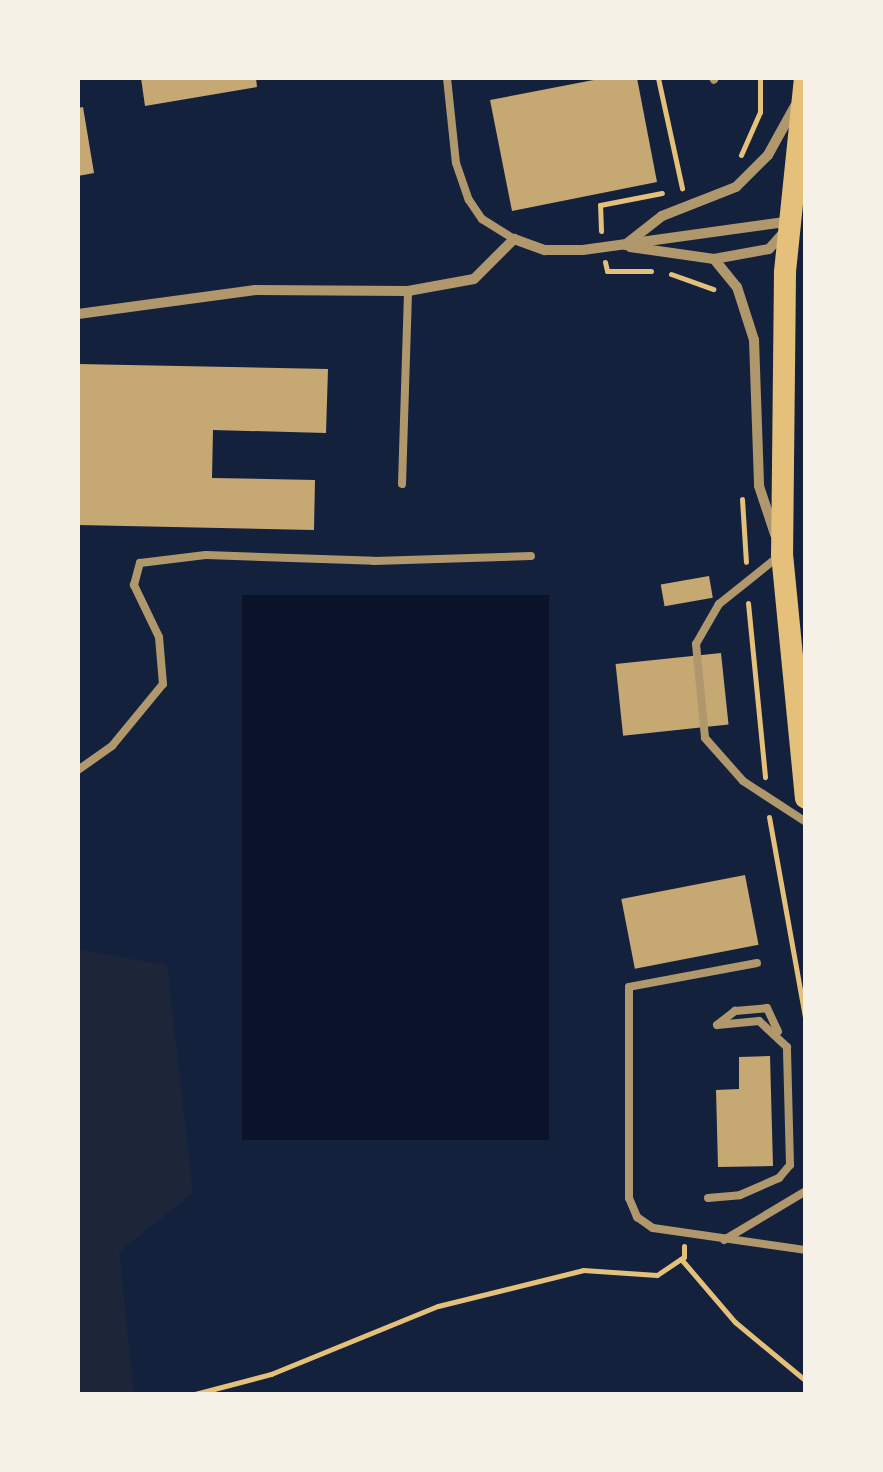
<!DOCTYPE html>
<style>
body{margin:0}
#map{position:relative;width:883px;height:1472px;overflow:hidden;background:#14213d;font-family:"Space Grotesk",sans-serif}
div>[style]{position:absolute}
[style*='--x']{left:calc(var(--x)*1px);top:calc(var(--y)*1px);width:calc(var(--w)*1px);rotate:calc(var(--a)*1deg)}
.green>*{inset:0;background:#1d2539}
.water>*{inset:0;background:#0b132b;transform-origin:0 0}
.building>*{inset:0;background:#c6a872;transform-origin:0 0}
.path>*{height:5px;margin:-2.5px;padding:0 2.5px;transform-origin:2.5px;border-radius:2.5px;background:#e5c07b}
.service>*{height:8px;margin:-4px;padding:0 4px;transform-origin:4px;border-radius:4px;background:#b1986c}
.minor>*{height:10px;margin:-5px;padding:0 5px;transform-origin:5px;border-radius:5px;background:#b1986c}
.trunk>*{height:22px;margin:-11px;padding:0 11px;transform-origin:11px;border-radius:11px;background:#e5c07b}
span{translate:-50% -50%;white-space:nowrap;text-align:center;line-height:1.15;-webkit-text-stroke:8px #f6f1e7;paint-order:stroke}
.frame{position:absolute;inset:0;border:80px solid #f6f1e7;pointer-events:none}
</style>
<div id="map">
<div class="green">
<div style="clip-path:polygon(78px 950px,167px 965px,193px 1193px,119px 1252px,134px 1394px,78px 1394px)"></div>
</div>
<div class="water">
<div style="left:549px;top:595px;width:545px;height:307px;rotate:90deg"></div>
</div>
<div class="building">
<div style="clip-path:polygon(141px 78px,256px 78px,257px 87px,145px 106px)"></div>
<div style="clip-path:polygon(604px 78px,637px 78px,657px 182px,512px 211px,490px 100px)"></div>
<div style="clip-path:polygon(83px 107px,94px 173px,78px 176px,78px 108px)"></div>
<div style="clip-path:polygon(78px 364px,328px 369px,326px 433px,213px 430px,212px 478px,315px 480px,314px 530px,78px 525px)"></div>
<div style="left:709px;top:576px;width:22px;height:49px;rotate:80deg"></div>
<div style="left:721px;top:653px;width:72px;height:106px;rotate:84deg"></div>
<div style="left:745px;top:875px;width:71px;height:126px;rotate:79deg"></div>
<div style="clip-path:polygon(770px 1056px,773px 1166px,718px 1167px,716px 1090px,739px 1089px,739px 1057px)"></div>
</div>
<div class="path">
<div style="--x:658;--y:78;--w:113;--a:77.7"></div>
<div style="--x:741;--y:155;--w:47;--a:-66.2"></div>
<div style="--x:760;--y:112;--w:34;--a:-90"></div>
<div style="--x:601;--y:231;--w:26;--a:-92"></div>
<div style="--x:600;--y:205;--w:63;--a:-11"></div>
<div style="--x:605;--y:262;--w:9;--a:77"></div>
<div style="--x:607;--y:271;--w:44;--a:0"></div>
<div style="--x:671;--y:274;--w:45;--a:19.7"></div>
<div style="--x:742;--y:499;--w:63;--a:86.4"></div>
<div style="--x:748;--y:603;--w:175;--a:84.4"></div>
<div style="--x:769;--y:817;--w:208;--a:79.8"></div>
<div style="--x:681;--y:1259;--w:83;--a:49.4"></div>
<div style="--x:735;--y:1322;--w:92;--a:39.7"></div>
<div style="--x:195;--y:1394;--w:79;--a:-14.7"></div>
<div style="--x:271;--y:1374;--w:180;--a:-22.2"></div>
<div style="--x:438;--y:1306;--w:149;--a:-13.9"></div>
<div style="--x:583;--y:1270;--w:74;--a:3.9"></div>
<div style="--x:657;--y:1275;--w:32;--a:-34"></div>
<div style="--x:684;--y:1257;--w:11;--a:-90"></div>
</div>
<div class="service">
<div style="--x:447;--y:78;--w:85;--a:84"></div>
<div style="--x:456;--y:163;--w:39;--a:71"></div>
<div style="--x:469;--y:200;--w:23;--a:56"></div>
<div style="--x:482;--y:219;--w:38;--a:32"></div>
<div style="--x:713;--y:78;--w:2;--a:63"></div>
<div style="--x:402;--y:484;--w:193;--a:-88.2"></div>
<div style="--x:779;--y:556;--w:77;--a:141.3"></div>
<div style="--x:719;--y:604;--w:46;--a:119.9"></div>
<div style="--x:696;--y:644;--w:94;--a:84.5"></div>
<div style="--x:705;--y:738;--w:57;--a:48.5"></div>
<div style="--x:743;--y:781;--w:75;--a:33.1"></div>
<div style="--x:78;--y:770;--w:42;--a:-35.2"></div>
<div style="--x:112;--y:746;--w:80;--a:-50.6"></div>
<div style="--x:163;--y:684;--w:47;--a:-94.9"></div>
<div style="--x:159;--y:637;--w:58;--a:-115.7"></div>
<div style="--x:134;--y:585;--w:23;--a:-75"></div>
<div style="--x:140;--y:563;--w:66;--a:-6.9"></div>
<div style="--x:206;--y:555;--w:168;--a:2"></div>
<div style="--x:374;--y:561;--w:157;--a:-1.8"></div>
<div style="--x:757;--y:963;--w:130;--a:169.4"></div>
<div style="--x:629;--y:987;--w:211;--a:90"></div>
<div style="--x:629;--y:1198;--w:21;--a:67"></div>
<div style="--x:637;--y:1217;--w:19;--a:35"></div>
<div style="--x:653;--y:1228;--w:155;--a:8.2"></div>
<div style="--x:717;--y:1025;--w:23;--a:-38"></div>
<div style="--x:735;--y:1011;--w:32;--a:-5"></div>
<div style="--x:767;--y:1008;--w:26;--a:65"></div>
<div style="--x:708;--y:1198;--w:32;--a:-5"></div>
<div style="--x:740;--y:1195;--w:43;--a:-23.6"></div>
<div style="--x:779;--y:1178;--w:17;--a:-50"></div>
<div style="--x:790;--y:1165;--w:118;--a:-91.5"></div>
<div style="--x:787;--y:1047;--w:38;--a:-137"></div>
<div style="--x:759;--y:1021;--w:42;--a:174.6"></div>
<div style="--x:724;--y:1240;--w:96;--a:-30.9"></div>
</div>
<div class="minor">
<div style="--x:625;--y:245;--w:47;--a:-38.1"></div>
<div style="--x:662;--y:216;--w:79;--a:-21.4"></div>
<div style="--x:736;--y:187;--w:45;--a:-45"></div>
<div style="--x:768;--y:155;--w:56;--a:-61.1"></div>
<div style="--x:630;--y:247;--w:85;--a:8.1"></div>
<div style="--x:714;--y:259;--w:56;--a:-10.3"></div>
<div style="--x:769;--y:249;--w:25;--a:-48"></div>
<div style="--x:714;--y:259;--w:36;--a:51"></div>
<div style="--x:737;--y:287;--w:56;--a:72.2"></div>
<div style="--x:754;--y:340;--w:146;--a:88"></div>
<div style="--x:759;--y:486;--w:51;--a:71.6"></div>
<div style="--x:78;--y:314;--w:179;--a:-7.7"></div>
<div style="--x:255;--y:290;--w:153;--a:0.4"></div>
<div style="--x:408;--y:291;--w:67;--a:-10.3"></div>
<div style="--x:474;--y:279;--w:57;--a:-45"></div>
<div style="--x:514;--y:239;--w:33;--a:20"></div>
<div style="--x:545;--y:250;--w:38;--a:0"></div>
<div style="--x:583;--y:250;--w:211;--a:-7.9"></div>
</div>
<div class="trunk">
<div style="--x:805;--y:78;--w:196;--a:95.9"></div>
<div style="--x:785;--y:273;--w:281;--a:90.6"></div>
<div style="--x:782;--y:554;--w:245;--a:84.4"></div>
</div>
<div class="frame"></div>
</div>
